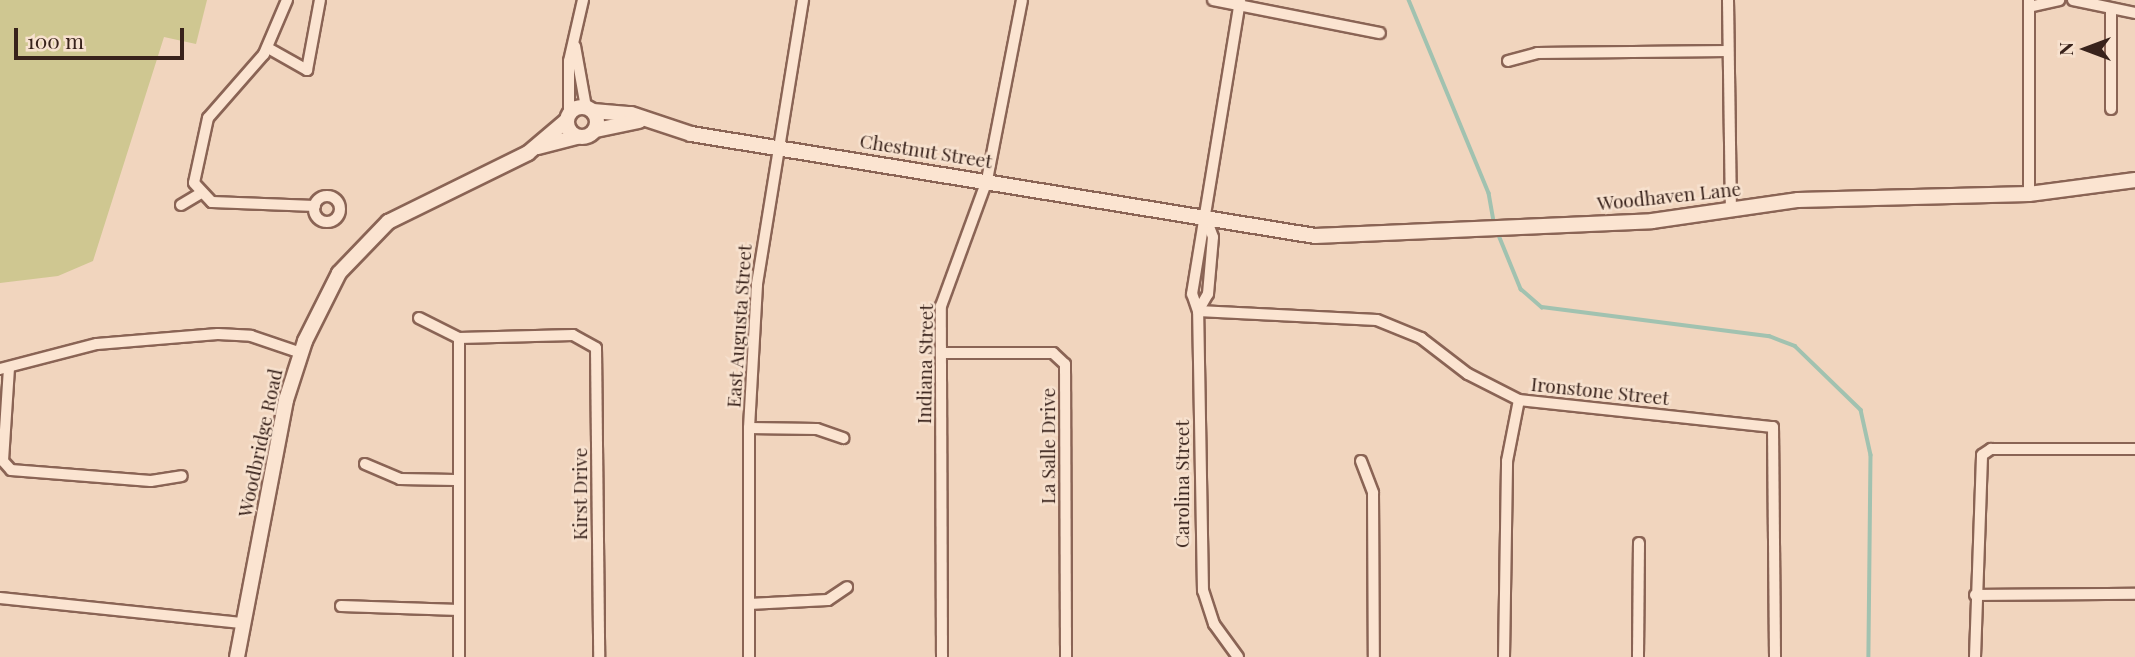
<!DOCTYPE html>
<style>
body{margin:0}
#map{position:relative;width:2135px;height:657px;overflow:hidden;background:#f1d5be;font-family:"Playfair Display",serif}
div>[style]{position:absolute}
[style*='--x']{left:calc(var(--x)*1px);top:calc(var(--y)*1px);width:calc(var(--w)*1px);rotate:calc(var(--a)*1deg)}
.green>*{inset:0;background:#cfc791}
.stream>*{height:3.5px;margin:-1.75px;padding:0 1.75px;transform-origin:1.75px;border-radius:1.75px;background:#a1c2b0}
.roads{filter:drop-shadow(2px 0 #8a6455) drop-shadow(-2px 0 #8a6455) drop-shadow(0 2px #8a6455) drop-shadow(0 -2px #8a6455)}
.street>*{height:10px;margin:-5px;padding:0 5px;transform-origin:5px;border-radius:5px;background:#fbe4d1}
.street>.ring{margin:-5px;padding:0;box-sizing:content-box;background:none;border:10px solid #fbe4d1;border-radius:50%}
.secondary>*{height:14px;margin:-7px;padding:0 7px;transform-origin:7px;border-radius:7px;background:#fbe4d1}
.secondary>.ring{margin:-7px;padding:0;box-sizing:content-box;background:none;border:14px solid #fbe4d1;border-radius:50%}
span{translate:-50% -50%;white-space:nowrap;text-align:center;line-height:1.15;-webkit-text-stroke:5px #f7e1ce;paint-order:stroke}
.street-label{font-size:19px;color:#38221b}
.north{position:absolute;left:2051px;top:14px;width:70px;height:70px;-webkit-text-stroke:5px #f7e1ce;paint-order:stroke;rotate:270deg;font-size:19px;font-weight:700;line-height:28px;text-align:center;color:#38221b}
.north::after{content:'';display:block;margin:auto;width:24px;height:32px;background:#38221b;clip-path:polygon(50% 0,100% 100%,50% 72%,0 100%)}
.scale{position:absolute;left:14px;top:28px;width:170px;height:32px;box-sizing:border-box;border:4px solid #38221b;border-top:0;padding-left:9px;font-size:21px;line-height:24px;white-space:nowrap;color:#38221b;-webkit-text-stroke:5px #f7e1ce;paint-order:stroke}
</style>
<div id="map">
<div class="green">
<div style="clip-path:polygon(0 0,207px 0,196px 44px,164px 37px,93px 261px,58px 276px,0 283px)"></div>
</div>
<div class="stream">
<div style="--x:1409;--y:0;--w:209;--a:67.5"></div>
<div style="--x:1489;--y:193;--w:34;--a:80"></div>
<div style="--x:1498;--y:233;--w:61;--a:67.7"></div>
<div style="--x:1521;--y:289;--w:28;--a:41"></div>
<div style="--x:1542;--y:307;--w:229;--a:7.3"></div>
<div style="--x:1769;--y:336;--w:28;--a:21"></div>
<div style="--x:1795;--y:346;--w:92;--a:44.1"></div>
<div style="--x:1861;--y:410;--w:46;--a:77.5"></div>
<div style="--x:1871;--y:455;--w:202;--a:90.6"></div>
</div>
<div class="roads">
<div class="street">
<div style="--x:287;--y:0;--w:59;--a:113.1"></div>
<div style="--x:264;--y:54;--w:85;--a:131.2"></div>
<div style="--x:208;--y:118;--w:66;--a:102.2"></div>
<div style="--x:194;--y:183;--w:26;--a:47"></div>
<div style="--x:212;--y:202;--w:103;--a:2.2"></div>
<div style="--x:1213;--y:0;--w:170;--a:11.2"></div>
<div style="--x:1728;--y:0;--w:209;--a:89.2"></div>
<div style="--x:2029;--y:0;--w:194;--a:90"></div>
<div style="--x:2073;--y:0;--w:63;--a:11.8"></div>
<div style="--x:2029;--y:7;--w:31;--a:-13"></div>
<div style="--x:2111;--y:12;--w:97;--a:90"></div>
<div style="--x:575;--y:46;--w:62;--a:79.8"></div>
<div style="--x:268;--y:48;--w:45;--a:29.4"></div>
<div style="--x:307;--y:70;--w:71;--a:-79.5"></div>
<div style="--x:1508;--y:61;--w:30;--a:-15"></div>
<div style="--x:1537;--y:53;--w:191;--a:-0.6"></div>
<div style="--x:569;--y:114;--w:53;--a:-90"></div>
<div style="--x:569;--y:61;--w:63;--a:-77.1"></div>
<div class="ring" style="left:314px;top:196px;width:16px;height:16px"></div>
<div style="--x:181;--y:205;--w:21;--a:-31"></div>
<div style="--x:1198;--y:311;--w:179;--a:2.9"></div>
<div style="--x:1377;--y:320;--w:48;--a:22.2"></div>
<div style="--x:1421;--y:338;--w:59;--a:37.5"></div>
<div style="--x:1468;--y:374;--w:57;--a:27"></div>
<div style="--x:1519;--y:400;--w:255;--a:6.1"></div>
<div style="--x:1773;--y:427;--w:230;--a:89.5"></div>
<div style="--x:1198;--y:311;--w:20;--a:-60"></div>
<div style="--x:1208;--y:294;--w:57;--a:-85"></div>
<div style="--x:1213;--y:237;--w:17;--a:-111"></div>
<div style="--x:419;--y:318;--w:45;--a:26.6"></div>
<div style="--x:459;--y:338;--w:114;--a:-1.5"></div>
<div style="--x:573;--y:335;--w:26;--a:29"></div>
<div style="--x:596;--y:348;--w:309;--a:89.4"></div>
<div style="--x:459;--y:338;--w:319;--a:90"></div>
<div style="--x:941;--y:353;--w:112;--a:0"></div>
<div style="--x:1053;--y:353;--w:16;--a:43"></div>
<div style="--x:1065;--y:364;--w:293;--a:89.8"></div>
<div style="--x:9;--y:368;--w:93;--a:93.7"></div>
<div style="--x:3;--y:461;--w:12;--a:48"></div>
<div style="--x:11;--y:470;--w:140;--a:4.5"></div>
<div style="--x:151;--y:481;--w:31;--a:-9"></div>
<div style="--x:0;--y:369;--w:100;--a:-14.5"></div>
<div style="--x:97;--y:344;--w:121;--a:-4.7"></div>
<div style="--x:218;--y:334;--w:33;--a:3"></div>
<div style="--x:251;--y:336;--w:53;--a:18.8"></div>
<div style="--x:749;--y:428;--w:68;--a:0.8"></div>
<div style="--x:817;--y:429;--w:28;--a:19"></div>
<div style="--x:1361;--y:461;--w:34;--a:69"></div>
<div style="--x:1373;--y:493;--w:164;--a:89.7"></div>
<div style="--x:365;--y:464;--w:38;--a:23"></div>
<div style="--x:400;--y:479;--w:55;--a:1"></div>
<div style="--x:1975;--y:595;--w:160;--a:-0.4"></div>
<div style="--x:0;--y:598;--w:245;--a:5.9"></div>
<div style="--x:749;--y:604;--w:79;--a:-2.9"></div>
<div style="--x:828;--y:600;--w:23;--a:-34"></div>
<div style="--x:341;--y:606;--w:118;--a:1.9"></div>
<div style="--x:749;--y:657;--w:229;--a:-90"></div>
<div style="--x:749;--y:428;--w:144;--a:-86.8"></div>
<div style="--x:757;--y:284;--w:288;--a:-80.8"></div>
<div style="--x:942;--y:657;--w:351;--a:-90.2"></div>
<div style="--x:941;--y:306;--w:134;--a:-69.9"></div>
<div style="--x:987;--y:180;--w:183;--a:-79"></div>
<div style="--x:1238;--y:657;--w:41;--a:-126"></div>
<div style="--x:1214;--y:624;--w:35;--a:-108"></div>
<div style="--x:1203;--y:591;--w:280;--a:-91"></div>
<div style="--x:1198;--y:311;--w:18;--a:-109"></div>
<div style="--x:1192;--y:294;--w:298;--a:-80.7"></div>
<div style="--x:1504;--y:657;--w:196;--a:-89.1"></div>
<div style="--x:1507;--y:461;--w:62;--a:-78.9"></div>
<div style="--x:1638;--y:657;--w:114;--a:-89.5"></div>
<div style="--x:1975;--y:657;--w:202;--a:-88"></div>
<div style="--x:1982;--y:455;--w:11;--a:-34"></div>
<div style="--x:1991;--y:449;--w:144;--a:0"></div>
</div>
<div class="secondary">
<div class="ring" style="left:567px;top:107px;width:16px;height:16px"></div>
<div style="--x:593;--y:111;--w:38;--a:5"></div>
<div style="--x:631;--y:114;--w:63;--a:18.4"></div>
<div style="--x:691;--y:134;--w:632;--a:9.28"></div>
<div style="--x:1315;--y:236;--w:337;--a:-2.5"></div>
<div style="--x:1652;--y:221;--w:148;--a:-8.2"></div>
<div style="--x:1798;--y:200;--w:231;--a:-1.5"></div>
<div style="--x:2029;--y:194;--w:107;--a:-7.5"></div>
<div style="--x:596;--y:130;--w:44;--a:-11.8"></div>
<div style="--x:538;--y:147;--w:40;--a:-14.4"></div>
<div style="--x:237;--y:657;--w:262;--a:-79.2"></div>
<div style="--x:286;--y:400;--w:62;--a:-72.1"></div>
<div style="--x:305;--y:341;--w:76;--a:-63.4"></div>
<div style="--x:339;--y:273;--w:71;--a:-46.1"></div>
<div style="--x:388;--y:222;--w:156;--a:-26.2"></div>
<div style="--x:528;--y:153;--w:51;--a:-40.2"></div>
</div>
</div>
<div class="street-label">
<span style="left:926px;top:151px;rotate:9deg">Chestnut Street</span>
<span style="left:1669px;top:196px;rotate:-6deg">Woodhaven Lane</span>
<span style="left:739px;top:326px;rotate:-86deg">East Augusta Street</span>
<span style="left:925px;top:364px;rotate:-89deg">Indiana Street</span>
<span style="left:1600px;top:391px;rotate:6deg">Ironstone Street</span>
<span style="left:260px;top:443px;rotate:-78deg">Woodbridge Road</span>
<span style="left:1048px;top:446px;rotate:-90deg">La Salle Drive</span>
<span style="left:1182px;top:484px;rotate:-90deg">Carolina Street</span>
<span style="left:580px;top:494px;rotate:-90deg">Kirst Drive</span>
</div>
<div class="north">N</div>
<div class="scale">100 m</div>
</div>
